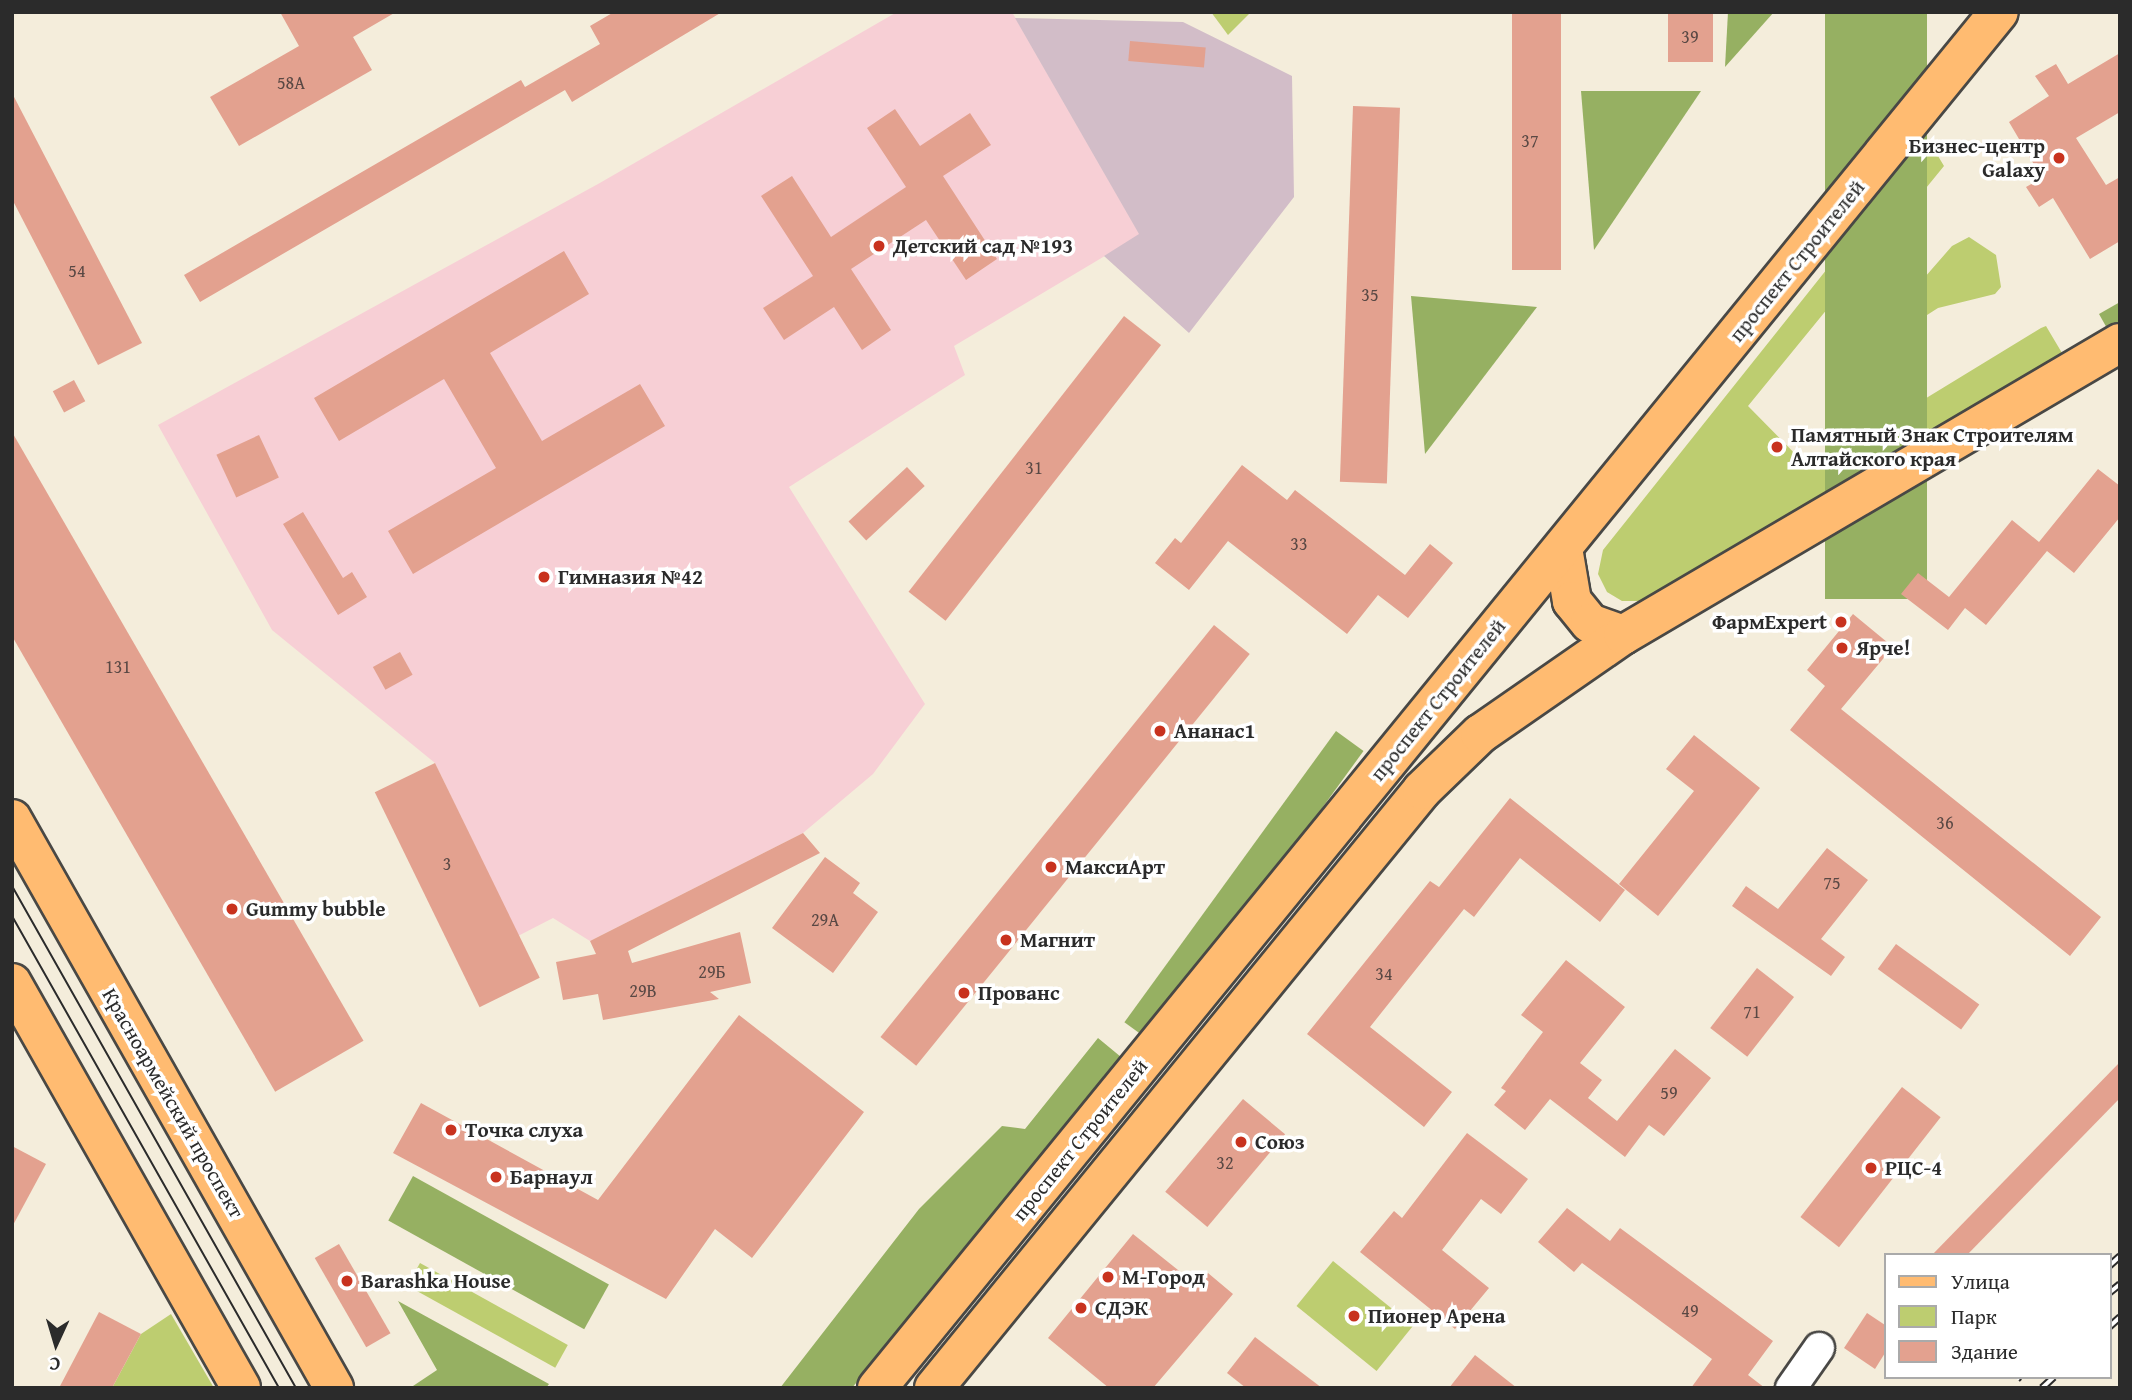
<!DOCTYPE html>
<meta charset="utf-8">
<style>
body{margin:0}
#map{position:relative;width:2132px;height:1400px;overflow:hidden;background:#f4eddb;font-family:"Gentium Book Plus",serif}
div>[style]{position:absolute}
[style*='--x']{left:calc(var(--x)*1px);top:calc(var(--y)*1px);width:calc(var(--w)*1px);rotate:calc(var(--a)*1deg)}
.built>*{inset:0;background:#f7cfd5}
.industrial>*{inset:0;background:#d2bdc8}
.green>*{inset:0;background:#bdcd70;transform-origin:0 0}
.forest>*{inset:0;background:#96b062;transform-origin:0 0}
.building>*{inset:0;background:#e3a18f;transform-origin:0 0}
.roads{filter:drop-shadow(2px 0 #494845) drop-shadow(-2px 0 #494845) drop-shadow(0 2px #494845) drop-shadow(0 -2px #494845)}
.minor>*{height:30px;margin:-15px;padding:0 15px;transform-origin:15px;border-radius:15px;background:#fff}
.major>*{height:38px;margin:-19px;padding:0 19px;transform-origin:19px;border-radius:19px;background:#ffbb71}
.tram>*{height:2px;margin:-1px;padding:0 1px;transform-origin:1px;border-radius:1px;background:#2b2b2b}
.rail>*{height:8px;margin-top:-4px;transform-origin:0;background:repeating-linear-gradient(90deg,#fff 0 16px,#2b2b2b 0 32px);box-sizing:border-box;border-block:2px solid #2b2b2b}
.dots>*{width:19px;height:19px;translate:-50% -50%;box-sizing:border-box;border:4px solid #fff;border-radius:50%}
span{translate:-50% -50%;white-space:nowrap;text-align:center;line-height:1.15;-webkit-text-stroke:7px #fff;paint-order:stroke}
.number-label{font-size:18px;color:#594844}
.number-label span{-webkit-text-stroke-width:0}
.poi-label{font-size:21px;color:#2b2b2b;font-weight:700}
.right{translate:-100% -50%;text-align:right}
.left{translate:0 -50%;text-align:left}
.street-label{font-size:21px;color:#2b2b2b}
.frame{position:absolute;inset:0;border:14px solid #2b2b2b;pointer-events:none}
.legend{position:absolute;left:1884px;top:1253px;width:228px;height:126px;box-sizing:border-box;background:#fff;border:2px solid #aaa;margin:0;padding:9px 12px;list-style:none;font-size:21px;color:#2b2b2b}
.legend li{display:flex;align-items:center;gap:14px;height:35px}
.legend b{width:35px;border:2px solid #aaa}
.north{position:absolute;left:21px;top:1309px;width:70px;height:70px;-webkit-text-stroke:5px #fff;paint-order:stroke;rotate:184deg;font-size:19px;font-weight:700;line-height:28px;text-align:center;color:#2b2b2b}
.north::after{content:'';display:block;margin:auto;width:24px;height:32px;background:#2b2b2b;clip-path:polygon(50% 0,100% 100%,50% 72%,0 100%)}
</style>
<div id="map">
<div class="built">
<div style="clip-path:polygon(897px 12px,1012px 12px,1140px 235px,954px 346px,965px 375px,789px 487px,925px 704px,873px 774px,803px 833px,590px 941px,553px 918px,518px 936px,435px 763px,272px 630px,158px 425px,598px 184px)"></div>
</div>
<div class="industrial">
<div style="clip-path:polygon(1015px 18px,1183px 22px,1292px 76px,1294px 197px,1189px 333px,1104px 256px,1139px 234px)"></div>
</div>
<div class="green">
<div style="clip-path:polygon(1211px 12px,1251px 12px,1228px 35px)"></div>
<div style="clip-path:polygon(1929px 141px,1944px 166px,1748px 406px,1810px 469px,2041px 328px,2046px 326px,2062px 353px,1640px 601px,1622px 601px,1607px 592px,1598px 574px,1603px 550px)"></div>
<div style="clip-path:polygon(1969px 237px,1996px 255px,2001px 287px,1995px 294px,1938px 308px,1830px 377px,1864px 347px,1952px 246px)"></div>
<div style="left:1333px;top:1261px;width:103px;height:58px;rotate:39deg"></div>
<div style="left:420px;top:1263px;width:169px;height:26px;rotate:29deg"></div>
<div style="clip-path:polygon(171px 1314px,214px 1388px,112px 1388px,141px 1334px)"></div>
</div>
<div class="forest">
<div style="clip-path:polygon(1728px 12px,1774px 12px,1725px 67px)"></div>
<div style="left:1825px;top:12px;width:102px;height:587px"></div>
<div style="clip-path:polygon(1581px 91px,1701px 91px,1594px 250px)"></div>
<div style="clip-path:polygon(1411px 296px,1537px 307px,1425px 454px)"></div>
<div style="clip-path:polygon(2120px 302px,2120px 333px,2112px 337px,2099px 314px)"></div>
<div style="left:1336px;top:731px;width:34px;height:360px;rotate:36deg"></div>
<div style="clip-path:polygon(1098px 1038px,1121px 1057px,852px 1388px,780px 1388px,919px 1209px,1002px 1126px,1025px 1129px)"></div>
<div style="left:413px;top:1176px;width:224px;height:51px;rotate:29deg"></div>
<div style="clip-path:polygon(398px 1301px,549px 1384px,546px 1388px,410px 1388px,437px 1370px)"></div>
</div>
<div class="building">
<div style="clip-path:polygon(280px 12px,396px 12px,353px 37px,372px 70px,239px 146px,210px 97px,299px 46px)"></div>
<div style="clip-path:polygon(614px 12px,722px 12px,572px 102px,565px 90px,200px 302px,184px 275px,521px 80px,525px 87px,600px 44px,590px 26px)"></div>
<div style="left:1512px;top:12px;width:49px;height:258px"></div>
<div style="left:1668px;top:12px;width:45px;height:50px"></div>
<div style="left:1130px;top:41px;width:76px;height:20px;rotate:5deg"></div>
<div style="clip-path:polygon(2120px 53px,2120px 112px,2076px 138px,2106px 185px,2120px 177px,2120px 241px,2090px 259px,2053px 198px,2039px 207px,2026px 187px,2042px 178px,2009px 122px,2049px 96px,2035px 76px,2056px 64px,2068px 84px)"></div>
<div style="clip-path:polygon(12px 93px,142px 343px,98px 365px,12px 199px)"></div>
<div style="left:1353px;top:106px;width:47px;height:376px;rotate:2deg"></div>
<div style="clip-path:polygon(895px 109px,920px 146px,970px 113px,991px 145px,943px 176px,997px 259px,966px 280px,926px 220px,851px 269px,891px 330px,862px 350px,834px 307px,784px 340px,763px 308px,813px 276px,761px 196px,792px 176px,831px 237px,906px 187px,867px 128px)"></div>
<div style="clip-path:polygon(564px 251px,589px 294px,490px 353px,542px 441px,640px 384px,665px 426px,413px 574px,388px 531px,496px 468px,444px 379px,339px 441px,314px 398px)"></div>
<div style="left:1124px;top:316px;width:47px;height:350px;rotate:38deg"></div>
<div style="left:74px;top:380px;width:24px;height:24px;rotate:62deg"></div>
<div style="left:12px;top:432px;width:703px;height:102px;rotate:60deg"></div>
<div style="left:259px;top:435px;width:47px;height:47px;rotate:65deg"></div>
<div style="clip-path:polygon(1242px 465px,1287px 500px,1295px 490px,1405px 575px,1430px 544px,1453px 563px,1408px 618px,1378px 595px,1347px 634px,1228px 541px,1189px 590px,1155px 563px,1175px 538px,1181px 543px)"></div>
<div style="left:907px;top:467px;width:26px;height:80px;rotate:47deg"></div>
<div style="clip-path:polygon(2098px 469px,2120px 486px,2120px 517px,2074px 573px,2047px 551px,1986px 625px,1965px 608px,1948px 630px,1901px 594px,1918px 573px,1949px 597px,2012px 520px,2039px 542px)"></div>
<div style="clip-path:polygon(303px 512px,343px 578px,352px 572px,367px 597px,338px 615px,283px 524px)"></div>
<div style="clip-path:polygon(1853px 614px,1893px 647px,1841px 709px,2101px 917px,2070px 956px,1790px 730px,1825px 686px,1807px 670px)"></div>
<div style="left:1214px;top:625px;width:46px;height:530px;rotate:39deg"></div>
<div style="left:400px;top:652px;width:26px;height:31px;rotate:61deg"></div>
<div style="clip-path:polygon(1694px 735px,1760px 788px,1658px 916px,1619px 884px,1694px 791px,1666px 769px)"></div>
<div style="left:435px;top:763px;width:239px;height:67px;rotate:64deg"></div>
<div style="clip-path:polygon(1510px 798px,1625px 890px,1600px 922px,1520px 858px,1474px 917px,1464px 909px,1370px 1027px,1452px 1092px,1424px 1127px,1307px 1034px,1430px 881px,1439px 887px)"></div>
<div style="clip-path:polygon(803px 833px,820px 853px,628px 951px,632px 963px,740px 932px,751px 983px,710px 992px,719px 999px,603px 1020px,598px 994px,563px 1000px,556px 962px,596px 954px,590px 941px)"></div>
<div style="clip-path:polygon(1827px 848px,1868px 880px,1821px 939px,1845px 957px,1831px 976px,1732px 906px,1746px 886px,1778px 909px)"></div>
<div style="clip-path:polygon(825px 857px,860px 883px,853px 893px,878px 912px,833px 973px,772px 928px)"></div>
<div style="left:1896px;top:944px;width:103px;height:31px;rotate:36deg"></div>
<div style="clip-path:polygon(1566px 960px,1625px 1007px,1580px 1063px,1602px 1080px,1588px 1098px,1617px 1121px,1675px 1049px,1711px 1078px,1664px 1136px,1649px 1125px,1625px 1157px,1550px 1099px,1525px 1130px,1494px 1105px,1506px 1091px,1501px 1088px,1543px 1032px,1521px 1015px)"></div>
<div style="left:1757px;top:968px;width:47px;height:76px;rotate:38deg"></div>
<div style="clip-path:polygon(739px 1015px,864px 1112px,752px 1258px,715px 1229px,666px 1299px,393px 1153px,421px 1103px,598px 1200px)"></div>
<div style="clip-path:polygon(2120px 1062px,2120px 1098px,1967px 1255px,1932px 1255px)"></div>
<div style="left:1902px;top:1087px;width:49px;height:165px;rotate:38deg"></div>
<div style="left:1243px;top:1099px;width:55px;height:121px;rotate:40deg"></div>
<div style="clip-path:polygon(1467px 1133px,1528px 1179px,1501px 1214px,1481px 1199px,1442px 1250px,1489px 1288px,1455px 1329px,1360px 1252px,1394px 1211px,1402px 1218px)"></div>
<div style="clip-path:polygon(12px 1146px,46px 1164px,12px 1227px)"></div>
<div style="clip-path:polygon(1567px 1208px,1610px 1241px,1620px 1228px,1773px 1341px,1748px 1375px,1765px 1388px,1691px 1388px,1712px 1359px,1582px 1263px,1574px 1272px,1538px 1242px)"></div>
<div style="clip-path:polygon(1133px 1234px,1198px 1286px,1208px 1273px,1233px 1294px,1153px 1388px,1109px 1388px,1048px 1338px)"></div>
<div style="left:339px;top:1244px;width:103px;height:28px;rotate:60deg"></div>
<div style="clip-path:polygon(99px 1312px,141px 1334px,112px 1388px,59px 1388px)"></div>
<div style="clip-path:polygon(1867px 1313px,1885px 1325px,1885px 1353px,1875px 1369px,1844px 1348px)"></div>
<div style="clip-path:polygon(1255px 1337px,1322px 1388px,1246px 1388px,1227px 1373px)"></div>
<div style="clip-path:polygon(1475px 1355px,1517px 1388px,1449px 1388px)"></div>
</div>
<div class="roads">
<div class="minor">
<div style="--x:1791;--y:1388;--w:49;--a:-55"></div>
</div>
<div class="major">
<div style="--x:1563;--y:548;--w:54;--a:80.4"></div>
<div style="--x:1572;--y:601;--w:28;--a:51"></div>
<div style="--x:1590;--y:623;--w:35;--a:20"></div>
<div style="--x:12;--y:819;--w:654;--a:60.49"></div>
<div style="--x:12;--y:983;--w:465;--a:60.5"></div>
<div style="--x:877;--y:1388;--w:1775;--a:-50.81"></div>
<div style="--x:934;--y:1388;--w:772;--a:-50.78"></div>
<div style="--x:1422;--y:790;--w:81;--a:-44"></div>
<div style="--x:1480;--y:734;--w:174;--a:-34.7"></div>
<div style="--x:1623;--y:635;--w:576;--a:-30.44"></div>
</div>
</div>
<div class="tram">
<div style="--x:12;--y:886;--w:577;--a:60.5"></div>
<div style="--x:12;--y:916;--w:542;--a:60.5"></div>
</div>
<div class="rail">
<div style="--x:2109;--y:1266;--w:15;--a:-42"></div>
<div style="--x:2109;--y:1293;--w:14;--a:-39"></div>
<div style="--x:2109;--y:1327;--w:15;--a:-42"></div>
<div style="--x:2017;--y:1379;--w:3;--a:-45"></div>
<div style="--x:2042;--y:1388;--w:16;--a:-43"></div>
</div>
<div class="dots">
<div style="left:2059px;top:158px;background:#c8321e"></div>
<div style="left:879px;top:246px;background:#c8321e"></div>
<div style="left:1777px;top:447px;background:#c8321e"></div>
<div style="left:544px;top:577px;background:#c8321e"></div>
<div style="left:1841px;top:622px;background:#c8321e"></div>
<div style="left:1842px;top:648px;background:#c8321e"></div>
<div style="left:1160px;top:731px;background:#c8321e"></div>
<div style="left:1051px;top:867px;background:#c8321e"></div>
<div style="left:232px;top:909px;background:#c8321e"></div>
<div style="left:1006px;top:940px;background:#c8321e"></div>
<div style="left:964px;top:993px;background:#c8321e"></div>
<div style="left:451px;top:1130px;background:#c8321e"></div>
<div style="left:1241px;top:1142px;background:#c8321e"></div>
<div style="left:1871px;top:1168px;background:#c8321e"></div>
<div style="left:496px;top:1177px;background:#c8321e"></div>
<div style="left:1108px;top:1277px;background:#c8321e"></div>
<div style="left:347px;top:1281px;background:#c8321e"></div>
<div style="left:1081px;top:1308px;background:#c8321e"></div>
<div style="left:1354px;top:1316px;background:#c8321e"></div>
</div>
<div class="number-label">
<span style="left:1690px;top:37px">39</span>
<span style="left:291px;top:83px">58А</span>
<span style="left:1530px;top:141px">37</span>
<span style="left:77px;top:271px">54</span>
<span style="left:1370px;top:295px">35</span>
<span style="left:1034px;top:468px">31</span>
<span style="left:1299px;top:544px">33</span>
<span style="left:118px;top:667px">131</span>
<span style="left:1945px;top:823px">36</span>
<span style="left:447px;top:864px">3</span>
<span style="left:1832px;top:883px">75</span>
<span style="left:825px;top:920px">29А</span>
<span style="left:712px;top:972px">29Б</span>
<span style="left:1384px;top:974px">34</span>
<span style="left:643px;top:991px">29В</span>
<span style="left:1752px;top:1012px">71</span>
<span style="left:1669px;top:1093px">59</span>
<span style="left:1225px;top:1163px">32</span>
<span style="left:1690px;top:1311px">49</span>
</div>
<div class="poi-label">
<span class="right" style="left:2045px;top:158px">Бизнес-центр<br>Galaxy</span>
<span class="left" style="left:893px;top:246px">Детский сад №193</span>
<span class="left" style="left:1791px;top:447px">Памятный Знак Строителям<br>Алтайского края</span>
<span class="left" style="left:558px;top:577px">Гимназия №42</span>
<span class="right" style="left:1827px;top:622px">ФармExpert</span>
<span class="left" style="left:1856px;top:648px">Ярче!</span>
<span class="left" style="left:1174px;top:731px">Ананас1</span>
<span class="left" style="left:1065px;top:867px">МаксиАрт</span>
<span class="left" style="left:246px;top:909px">Gummy bubble</span>
<span class="left" style="left:1020px;top:940px">Магнит</span>
<span class="left" style="left:978px;top:993px">Прованс</span>
<span class="left" style="left:465px;top:1130px">Точка слуха</span>
<span class="left" style="left:1255px;top:1142px">Союз</span>
<span class="left" style="left:1885px;top:1168px">РЦС-4</span>
<span class="left" style="left:510px;top:1177px">Барнаул</span>
<span class="left" style="left:1122px;top:1277px">М-Город</span>
<span class="left" style="left:361px;top:1281px">Barashka House</span>
<span class="left" style="left:1095px;top:1308px">СДЭК</span>
<span class="left" style="left:1368px;top:1316px">Пионер Арена</span>
</div>
<div class="street-label">
<span style="left:1797px;top:261px;rotate:-51deg">проспект Строителей</span>
<span style="left:1438px;top:700px;rotate:-51deg">проспект Строителей</span>
<span style="left:173px;top:1103px;rotate:60deg">Красноармейский проспект</span>
<span style="left:1080px;top:1140px;rotate:-51deg">проспект Строителей</span>
</div>
<div class="frame"></div>
<ul class="legend">
<li><b style="height:9px;background:#ffbb71"></b>Улица</li>
<li><b style="height:19px;background:#bdcd70"></b>Парк</li>
<li><b style="height:19px;background:#e3a18f"></b>Здание</li>
</ul>
<div class="north">С</div>
</div>
